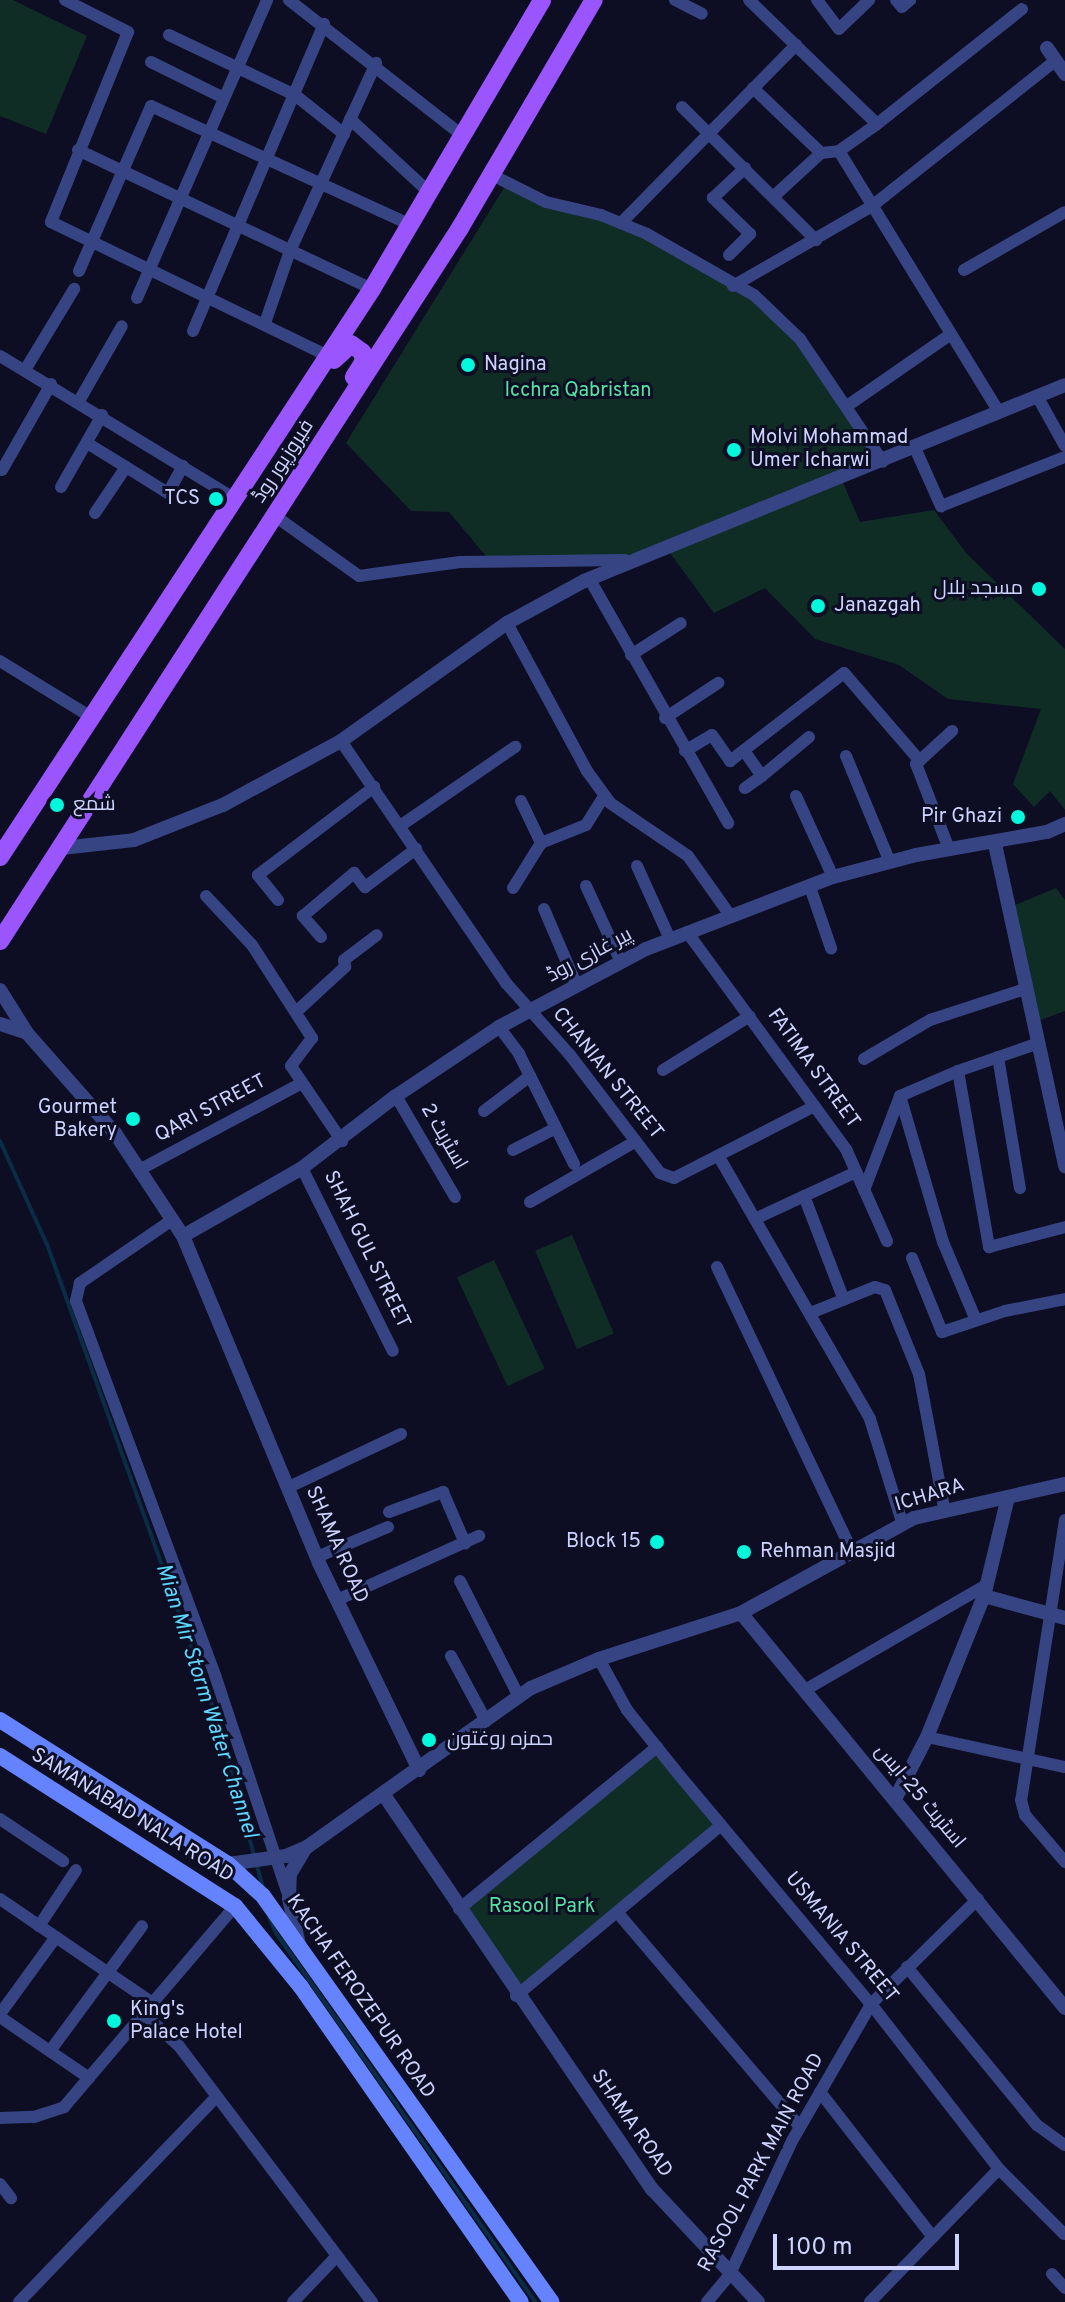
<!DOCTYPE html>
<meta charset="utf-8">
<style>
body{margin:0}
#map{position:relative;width:1065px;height:2302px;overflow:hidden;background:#0d0e23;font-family:Overpass,Cairo,sans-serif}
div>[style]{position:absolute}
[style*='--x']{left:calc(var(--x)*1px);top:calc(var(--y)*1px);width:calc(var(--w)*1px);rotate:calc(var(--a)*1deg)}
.green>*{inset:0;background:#102d25;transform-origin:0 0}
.stream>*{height:4px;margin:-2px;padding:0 2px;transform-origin:2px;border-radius:2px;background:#0a2c45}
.minor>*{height:12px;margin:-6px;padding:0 6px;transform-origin:6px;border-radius:6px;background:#364483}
.tertiary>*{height:14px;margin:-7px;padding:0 7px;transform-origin:7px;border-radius:7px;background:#364483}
.secondary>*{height:16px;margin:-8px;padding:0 8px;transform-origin:8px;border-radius:8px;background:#6583ff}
.primary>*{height:18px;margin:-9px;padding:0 9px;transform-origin:9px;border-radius:9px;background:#9a55ff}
.dots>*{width:22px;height:22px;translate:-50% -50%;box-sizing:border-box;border:4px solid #0d0e23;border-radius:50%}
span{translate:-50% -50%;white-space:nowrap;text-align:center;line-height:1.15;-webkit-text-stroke:6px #0d0e23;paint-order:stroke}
.poi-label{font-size:20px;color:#ced4ff}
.left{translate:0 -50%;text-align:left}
.right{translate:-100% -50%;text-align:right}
.park-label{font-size:20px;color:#56e3a1}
.street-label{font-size:20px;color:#ced4ff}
.water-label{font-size:22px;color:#5cd7ff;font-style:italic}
.scale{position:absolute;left:773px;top:2234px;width:186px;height:36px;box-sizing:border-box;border:4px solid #ced4ff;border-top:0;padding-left:10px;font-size:24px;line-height:28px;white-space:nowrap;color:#ced4ff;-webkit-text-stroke:6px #0d0e23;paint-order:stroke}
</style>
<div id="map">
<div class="green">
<div style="clip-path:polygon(0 0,13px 0,87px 36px,46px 134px,0 116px)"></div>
<div style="clip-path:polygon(507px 183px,647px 234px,780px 318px,883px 462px,841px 478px,860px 522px,934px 510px,966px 553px,1065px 649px,1065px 810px,1050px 791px,1034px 807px,1013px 784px,1041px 709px,948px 699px,899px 665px,815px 639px,765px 588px,714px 613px,665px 546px,625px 560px,491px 562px,449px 512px,411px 511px,346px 443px)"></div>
<div style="clip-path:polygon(1056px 888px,1065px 900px,1065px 1011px,1032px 1023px,1008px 908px)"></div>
<div style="left:572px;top:1235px;width:107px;height:40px;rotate:67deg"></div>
<div style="left:494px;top:1260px;width:120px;height:41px;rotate:65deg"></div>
<div style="left:657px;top:1747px;width:101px;height:256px;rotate:51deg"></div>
</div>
<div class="stream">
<div style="--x:0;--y:1141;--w:116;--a:65.6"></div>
<div style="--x:48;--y:1247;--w:499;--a:70.3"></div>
<div style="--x:216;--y:1717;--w:177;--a:74.6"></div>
<div style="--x:269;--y:1916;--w:18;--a:68"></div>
<div style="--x:276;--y:1933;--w:451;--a:54.9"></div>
</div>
<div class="minor">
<div style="--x:65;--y:0;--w:71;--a:26.9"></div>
<div style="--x:128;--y:32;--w:205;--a:112.1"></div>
<div style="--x:51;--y:222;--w:308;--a:25.8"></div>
<div style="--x:289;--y:0;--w:221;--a:38"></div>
<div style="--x:675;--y:0;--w:30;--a:27"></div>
<div style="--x:749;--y:0;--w:178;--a:44.1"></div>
<div style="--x:817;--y:0;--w:36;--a:53"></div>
<div style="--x:839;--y:29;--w:42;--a:-44"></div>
<div style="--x:896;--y:0;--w:9;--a:49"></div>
<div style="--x:902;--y:7;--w:11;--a:-41"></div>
<div style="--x:169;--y:35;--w:140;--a:25.5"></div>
<div style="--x:295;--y:95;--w:63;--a:38.5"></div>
<div style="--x:151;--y:62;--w:81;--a:26.3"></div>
<div style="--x:753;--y:88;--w:94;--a:43.7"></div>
<div style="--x:682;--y:107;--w:189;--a:44.8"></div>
<div style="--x:350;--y:119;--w:110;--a:42.8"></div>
<div style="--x:78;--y:150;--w:325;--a:25.3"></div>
<div style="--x:839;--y:151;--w:306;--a:58.5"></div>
<div style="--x:492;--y:175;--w:60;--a:26.6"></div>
<div style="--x:546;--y:202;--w:57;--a:13.3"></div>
<div style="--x:601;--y:215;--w:50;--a:22.4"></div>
<div style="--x:647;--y:234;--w:123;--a:29.7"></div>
<div style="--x:754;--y:295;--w:64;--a:43.7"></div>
<div style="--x:800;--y:339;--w:148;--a:56"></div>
<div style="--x:773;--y:197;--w:65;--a:-42.5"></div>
<div style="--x:821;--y:153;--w:18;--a:-6"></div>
<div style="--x:839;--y:151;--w:47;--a:-35.4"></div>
<div style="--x:877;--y:124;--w:185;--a:-38.4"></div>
<div style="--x:621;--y:223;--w:250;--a:-45.5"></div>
<div style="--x:729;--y:255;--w:30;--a:-45"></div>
<div style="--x:750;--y:234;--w:52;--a:-135.8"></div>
<div style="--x:713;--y:198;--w:44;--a:-43.2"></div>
<div style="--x:964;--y:270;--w:116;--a:-29.9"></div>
<div style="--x:79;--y:271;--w:180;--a:-66.4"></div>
<div style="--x:151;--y:106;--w:286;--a:24.6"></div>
<div style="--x:733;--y:286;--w:160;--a:-29.9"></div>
<div style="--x:872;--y:206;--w:235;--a:-38.4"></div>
<div style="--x:137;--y:298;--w:325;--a:-66.4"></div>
<div style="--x:265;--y:323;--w:76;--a:-70.9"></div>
<div style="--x:290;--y:251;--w:207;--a:-65.4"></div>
<div style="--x:193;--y:331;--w:334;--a:-66.9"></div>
<div style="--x:0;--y:356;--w:277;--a:31.3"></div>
<div style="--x:25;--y:370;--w:95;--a:-58.8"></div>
<div style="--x:1037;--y:396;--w:57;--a:60.8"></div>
<div style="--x:79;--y:401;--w:86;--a:-60.2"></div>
<div style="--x:847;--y:406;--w:126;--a:-34.7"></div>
<div style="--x:87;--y:443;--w:46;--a:31.6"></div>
<div style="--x:915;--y:448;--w:64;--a:65.9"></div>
<div style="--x:941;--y:506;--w:133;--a:-21.6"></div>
<div style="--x:2;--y:470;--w:99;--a:-60.3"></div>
<div style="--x:61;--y:487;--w:83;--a:-60.3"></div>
<div style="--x:95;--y:513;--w:55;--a:-56"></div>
<div style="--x:126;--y:467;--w:49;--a:31.8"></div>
<div style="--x:168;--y:493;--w:31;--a:-61"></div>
<div style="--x:275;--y:516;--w:103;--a:35.5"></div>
<div style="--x:359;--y:576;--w:102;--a:-7.9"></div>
<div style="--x:460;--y:562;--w:165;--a:-0.7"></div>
<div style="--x:589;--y:578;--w:282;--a:60.4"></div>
<div style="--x:507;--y:623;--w:168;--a:61.6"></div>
<div style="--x:587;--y:771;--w:39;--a:54"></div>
<div style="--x:610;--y:803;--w:94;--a:34.2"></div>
<div style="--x:688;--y:856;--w:72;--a:54.6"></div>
<div style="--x:631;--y:655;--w:59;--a:-32.6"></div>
<div style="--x:0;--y:661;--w:107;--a:31.6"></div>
<div style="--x:665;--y:718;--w:64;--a:-33.4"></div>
<div style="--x:341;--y:741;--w:293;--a:55.7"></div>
<div style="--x:506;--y:983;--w:96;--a:48.4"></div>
<div style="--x:570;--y:1055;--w:148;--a:52.7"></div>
<div style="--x:660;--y:1173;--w:15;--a:20"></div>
<div style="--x:674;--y:1178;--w:158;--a:-27.1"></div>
<div style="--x:685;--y:751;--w:31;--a:-31"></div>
<div style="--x:712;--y:735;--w:32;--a:55"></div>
<div style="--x:730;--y:761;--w:144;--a:-37.7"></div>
<div style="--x:844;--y:673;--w:116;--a:49.2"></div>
<div style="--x:745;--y:752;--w:29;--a:55"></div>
<div style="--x:762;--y:776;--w:21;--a:145"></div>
<div style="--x:846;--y:756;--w:115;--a:67.5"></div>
<div style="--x:762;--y:776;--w:61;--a:-39.7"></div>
<div style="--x:796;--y:796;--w:89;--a:65.4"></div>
<div style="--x:521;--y:801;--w:47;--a:64.5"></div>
<div style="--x:400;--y:826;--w:140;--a:-34.5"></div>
<div style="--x:949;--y:849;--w:91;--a:-111.2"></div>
<div style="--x:916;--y:764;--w:49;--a:-42.5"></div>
<div style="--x:637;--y:866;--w:80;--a:65.7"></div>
<div style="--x:586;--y:886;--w:84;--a:65.3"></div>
<div style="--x:810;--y:887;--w:65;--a:71"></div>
<div style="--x:513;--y:888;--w:53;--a:-58.1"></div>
<div style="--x:541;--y:843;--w:48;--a:-21.8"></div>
<div style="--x:586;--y:825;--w:34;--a:-58"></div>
<div style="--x:206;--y:896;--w:67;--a:46.8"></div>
<div style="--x:252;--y:945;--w:111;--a:57.2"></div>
<div style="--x:312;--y:1038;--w:35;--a:127"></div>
<div style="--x:291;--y:1066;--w:91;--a:55.8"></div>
<div style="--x:278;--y:900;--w:32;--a:-129"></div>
<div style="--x:258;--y:875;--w:146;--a:-37.2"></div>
<div style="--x:544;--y:909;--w:84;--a:66.8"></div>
<div style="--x:687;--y:932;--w:269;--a:53.8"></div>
<div style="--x:846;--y:1149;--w:101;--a:66"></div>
<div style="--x:321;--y:937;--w:28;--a:-131"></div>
<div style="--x:303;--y:916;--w:67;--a:-40.1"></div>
<div style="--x:354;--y:873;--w:18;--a:52"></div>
<div style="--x:365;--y:887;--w:64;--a:-36.7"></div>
<div style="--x:296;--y:1012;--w:67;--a:-42.6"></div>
<div style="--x:345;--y:967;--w:7;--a:-98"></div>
<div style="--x:344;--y:960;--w:41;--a:-37.1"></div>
<div style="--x:499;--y:1027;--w:34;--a:53"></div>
<div style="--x:519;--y:1054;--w:123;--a:63.4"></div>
<div style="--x:1036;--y:1044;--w:83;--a:160.9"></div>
<div style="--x:958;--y:1071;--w:179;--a:80"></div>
<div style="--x:989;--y:1247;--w:79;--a:-14.7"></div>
<div style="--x:998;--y:1057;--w:133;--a:80.5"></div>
<div style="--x:864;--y:1059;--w:77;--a:-30.6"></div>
<div style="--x:930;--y:1020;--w:100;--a:-18.1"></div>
<div style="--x:663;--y:1070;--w:102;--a:-31.8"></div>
<div style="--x:958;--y:1071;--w:63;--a:156.7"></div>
<div style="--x:900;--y:1096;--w:152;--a:73.6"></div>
<div style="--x:943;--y:1242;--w:85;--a:67.1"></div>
<div style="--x:396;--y:1096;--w:117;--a:59.7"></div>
<div style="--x:484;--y:1111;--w:58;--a:-37.3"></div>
<div style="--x:513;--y:1150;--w:48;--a:-27.1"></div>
<div style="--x:719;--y:1157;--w:302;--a:60"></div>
<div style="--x:870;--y:1419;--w:108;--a:72.7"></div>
<div style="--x:302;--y:1168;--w:204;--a:63.6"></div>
<div style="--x:139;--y:1170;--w:185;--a:-28.1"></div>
<div style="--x:864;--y:1190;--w:101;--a:-69"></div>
<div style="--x:804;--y:1196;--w:111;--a:69"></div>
<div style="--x:530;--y:1202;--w:122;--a:-29.9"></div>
<div style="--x:757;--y:1218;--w:109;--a:-24.9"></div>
<div style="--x:172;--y:1220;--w:112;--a:145.6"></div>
<div style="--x:80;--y:1283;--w:18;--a:103"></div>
<div style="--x:76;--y:1301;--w:399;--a:69.6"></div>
<div style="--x:215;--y:1675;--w:228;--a:71.6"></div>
<div style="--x:912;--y:1258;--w:80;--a:67.9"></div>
<div style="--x:942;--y:1332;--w:66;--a:-18.4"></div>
<div style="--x:1005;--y:1311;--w:61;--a:-11.3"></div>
<div style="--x:717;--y:1267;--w:314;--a:64.6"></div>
<div style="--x:813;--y:1312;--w:67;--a:-22"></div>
<div style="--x:875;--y:1287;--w:10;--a:17"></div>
<div style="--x:885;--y:1290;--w:91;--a:68"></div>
<div style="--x:919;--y:1374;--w:136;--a:79.4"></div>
<div style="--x:289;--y:1487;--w:124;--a:-25.3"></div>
<div style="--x:389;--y:1512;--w:58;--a:-20.3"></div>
<div style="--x:443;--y:1492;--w:56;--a:66.7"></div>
<div style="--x:1065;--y:1520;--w:283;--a:98.9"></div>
<div style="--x:1021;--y:1800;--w:16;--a:75"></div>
<div style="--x:1025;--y:1815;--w:62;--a:49.6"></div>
<div style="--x:317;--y:1557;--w:77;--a:-22.9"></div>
<div style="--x:460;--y:1581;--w:130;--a:63"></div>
<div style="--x:337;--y:1600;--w:156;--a:-24.3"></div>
<div style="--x:451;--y:1656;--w:74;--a:61.7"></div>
<div style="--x:599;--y:1659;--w:58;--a:61.2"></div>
<div style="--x:627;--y:1710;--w:77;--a:51.3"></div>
<div style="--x:675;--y:1770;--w:305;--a:50.1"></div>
<div style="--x:871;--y:2004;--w:209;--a:52.2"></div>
<div style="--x:999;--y:2169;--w:92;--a:45"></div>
<div style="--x:805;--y:1690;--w:209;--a:-30.1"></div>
<div style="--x:927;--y:1737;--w:141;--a:12.3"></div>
<div style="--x:0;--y:1819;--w:76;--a:33.7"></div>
<div style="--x:0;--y:1899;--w:186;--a:34.3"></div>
<div style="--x:459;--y:1909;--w:256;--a:-39.3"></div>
<div style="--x:617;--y:1912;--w:282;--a:49.6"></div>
<div style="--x:39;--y:1926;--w:67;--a:-56.5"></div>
<div style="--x:907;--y:1967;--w:205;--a:50.6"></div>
<div style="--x:1037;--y:2125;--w:34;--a:36"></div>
<div style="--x:516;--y:1996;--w:267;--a:-39.8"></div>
<div style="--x:0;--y:2014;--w:95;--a:-54"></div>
<div style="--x:145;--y:2015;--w:46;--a:42.4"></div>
<div style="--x:179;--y:2046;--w:321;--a:53"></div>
<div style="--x:0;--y:2017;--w:108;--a:34.4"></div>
<div style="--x:50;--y:2051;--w:155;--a:-53.6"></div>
<div style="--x:820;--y:2092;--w:184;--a:52.1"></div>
<div style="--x:0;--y:2118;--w:34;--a:-2"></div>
<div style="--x:34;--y:2117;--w:32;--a:-18"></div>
<div style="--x:64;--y:2107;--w:264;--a:-49.6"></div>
<div style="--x:0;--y:2184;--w:18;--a:52"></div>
<div style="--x:1052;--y:2274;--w:19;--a:47"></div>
<div style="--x:19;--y:2302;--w:284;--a:-46.1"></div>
<div style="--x:293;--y:2302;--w:64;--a:-46.3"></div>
<div style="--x:707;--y:2302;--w:34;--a:-50"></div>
<div style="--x:729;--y:2276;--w:149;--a:-65"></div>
<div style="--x:792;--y:2141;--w:158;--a:-60"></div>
<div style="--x:871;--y:2004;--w:150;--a:-44.5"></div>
<div style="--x:870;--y:2302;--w:185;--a:-45.9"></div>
</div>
<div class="tertiary">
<div style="--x:1047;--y:48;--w:32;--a:55"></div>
<div style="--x:995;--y:844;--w:330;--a:77.7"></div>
<div style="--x:62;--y:848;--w:72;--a:-6.3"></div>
<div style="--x:134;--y:840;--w:96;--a:-21.5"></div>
<div style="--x:223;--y:805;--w:134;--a:-28.5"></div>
<div style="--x:341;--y:741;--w:204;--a:-35.4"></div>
<div style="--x:507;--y:623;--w:88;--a:-28.6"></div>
<div style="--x:584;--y:581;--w:519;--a:-22.17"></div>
<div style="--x:0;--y:990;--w:51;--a:57.9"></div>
<div style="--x:27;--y:1033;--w:133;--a:48.7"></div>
<div style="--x:115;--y:1133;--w:123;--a:56.6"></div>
<div style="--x:183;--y:1236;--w:354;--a:67.4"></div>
<div style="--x:319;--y:1563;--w:230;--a:64.2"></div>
<div style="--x:0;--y:1024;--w:28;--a:18"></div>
<div style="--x:183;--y:1236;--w:137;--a:-29.7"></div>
<div style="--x:302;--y:1168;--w:118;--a:-37.5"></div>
<div style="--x:396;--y:1096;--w:124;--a:-33.8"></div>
<div style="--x:499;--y:1027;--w:166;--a:-28"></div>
<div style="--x:646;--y:949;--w:200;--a:-21.1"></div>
<div style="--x:833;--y:877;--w:86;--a:-14.8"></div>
<div style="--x:916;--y:855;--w:133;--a:-10"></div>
<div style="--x:1047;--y:832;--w:20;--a:-24"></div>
<div style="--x:1008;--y:1497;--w:102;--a:103.6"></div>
<div style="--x:984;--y:1596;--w:84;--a:15.2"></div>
<div style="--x:741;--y:1613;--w:511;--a:50.64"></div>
<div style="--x:384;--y:1795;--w:477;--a:55.8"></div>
<div style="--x:652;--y:2189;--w:155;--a:46.8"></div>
<div style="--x:895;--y:1799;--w:70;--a:-62.7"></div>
<div style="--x:927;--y:1737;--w:152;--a:-68"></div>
<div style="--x:228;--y:1864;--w:59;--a:-7.9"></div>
<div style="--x:286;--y:1856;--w:23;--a:-23"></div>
<div style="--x:307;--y:1847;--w:275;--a:-35.4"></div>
<div style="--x:531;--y:1688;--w:74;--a:-23.1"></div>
<div style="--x:599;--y:1659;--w:149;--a:-17.9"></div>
<div style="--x:741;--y:1613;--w:197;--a:-28.8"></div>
<div style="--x:914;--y:1518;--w:155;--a:-12.7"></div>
<div style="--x:299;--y:1945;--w:48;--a:-102"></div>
<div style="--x:289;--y:1898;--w:24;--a:-88"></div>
<div style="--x:290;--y:1874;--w:27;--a:-59"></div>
</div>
<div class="secondary">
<div style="--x:0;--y:1720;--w:270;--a:32.3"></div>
<div style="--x:228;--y:1864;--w:47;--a:42.4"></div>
<div style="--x:263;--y:1896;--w:498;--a:54.6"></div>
<div style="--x:0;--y:1756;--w:279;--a:32.6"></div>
<div style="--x:235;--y:1906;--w:104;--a:50.8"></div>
<div style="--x:301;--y:1987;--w:384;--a:55.1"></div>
</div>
<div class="primary">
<div style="--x:334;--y:360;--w:23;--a:-43"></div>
<div style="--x:351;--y:344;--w:14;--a:36"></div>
<div style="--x:362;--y:352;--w:9;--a:77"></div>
<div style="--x:364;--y:361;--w:19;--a:122"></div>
<div style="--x:0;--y:857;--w:679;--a:-56.78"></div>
<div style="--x:372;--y:289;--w:335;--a:-59.5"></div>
<div style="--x:0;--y:941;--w:849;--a:-57.17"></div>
<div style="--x:460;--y:228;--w:264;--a:-59.6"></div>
</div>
<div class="dots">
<div style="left:468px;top:365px;background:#00f9dc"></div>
<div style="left:734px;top:450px;background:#00f9dc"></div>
<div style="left:216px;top:499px;background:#00f9dc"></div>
<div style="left:1039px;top:589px;background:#00f9dc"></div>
<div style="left:818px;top:606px;background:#00f9dc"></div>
<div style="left:57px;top:805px;background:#00f9dc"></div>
<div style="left:1018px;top:817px;background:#00f9dc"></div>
<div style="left:133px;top:1119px;background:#00f9dc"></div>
<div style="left:657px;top:1542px;background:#00f9dc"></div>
<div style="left:744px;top:1552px;background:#00f9dc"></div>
<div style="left:429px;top:1740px;background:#00f9dc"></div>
<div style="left:114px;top:2021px;background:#00f9dc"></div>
</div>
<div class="poi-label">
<span class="left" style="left:484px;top:365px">Nagina</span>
<span class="left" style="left:750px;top:450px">Molvi Mohammad<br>Umer Icharwi</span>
<span class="right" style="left:200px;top:499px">TCS</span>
<span class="right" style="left:1023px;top:589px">مسجد بلال</span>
<span class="left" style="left:834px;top:606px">Janazgah</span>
<span class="left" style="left:73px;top:805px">شمع</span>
<span class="right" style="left:1002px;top:817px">Pir Ghazi</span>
<span class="right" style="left:117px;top:1120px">Gourmet<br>Bakery</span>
<span class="right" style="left:641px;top:1542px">Block 15</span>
<span class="left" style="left:760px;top:1552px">Rehman Masjid</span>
<span class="left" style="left:447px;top:1740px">حمزه روغتون</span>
<span class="left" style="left:130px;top:2022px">King's<br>Palace Hotel</span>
</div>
<div class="park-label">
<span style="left:578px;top:391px">Icchra Qabristan</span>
<span style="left:542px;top:1907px">Rasool Park</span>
</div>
<div class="street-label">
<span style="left:284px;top:462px;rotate:-57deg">فیروزپور روڈ</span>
<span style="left:590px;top:956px;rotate:-28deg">پیر غازی روڈ</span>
<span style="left:813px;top:1069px;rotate:54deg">FATIMA STREET</span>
<span style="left:607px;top:1074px;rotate:51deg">CHANIAN STREET</span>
<span style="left:211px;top:1109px;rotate:-28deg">QARI STREET</span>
<span style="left:443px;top:1137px;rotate:60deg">اسٹریٹ 2</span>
<span style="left:366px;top:1250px;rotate:64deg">SHAH GUL STREET</span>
<span style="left:930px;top:1496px;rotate:-17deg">ICHARA</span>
<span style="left:336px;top:1545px;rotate:66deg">SHAMA ROAD</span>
<span style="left:919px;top:1797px;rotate:50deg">اسٹریٹ 25-ایس</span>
<span style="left:132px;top:1816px;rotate:32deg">SAMANABAD NALA ROAD</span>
<span style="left:841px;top:1938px;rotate:50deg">USMANIA STREET</span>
<span style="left:360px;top:1997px;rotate:55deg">KACHA FEROZEPUR ROAD</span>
<span style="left:631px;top:2124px;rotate:55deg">SHAMA ROAD</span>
<span style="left:762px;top:2163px;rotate:-62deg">RASOOL PARK MAIN ROAD</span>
</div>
<div class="water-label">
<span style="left:206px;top:1701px;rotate:72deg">Mian Mir Storm Water Channel</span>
</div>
<div class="scale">100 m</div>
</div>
